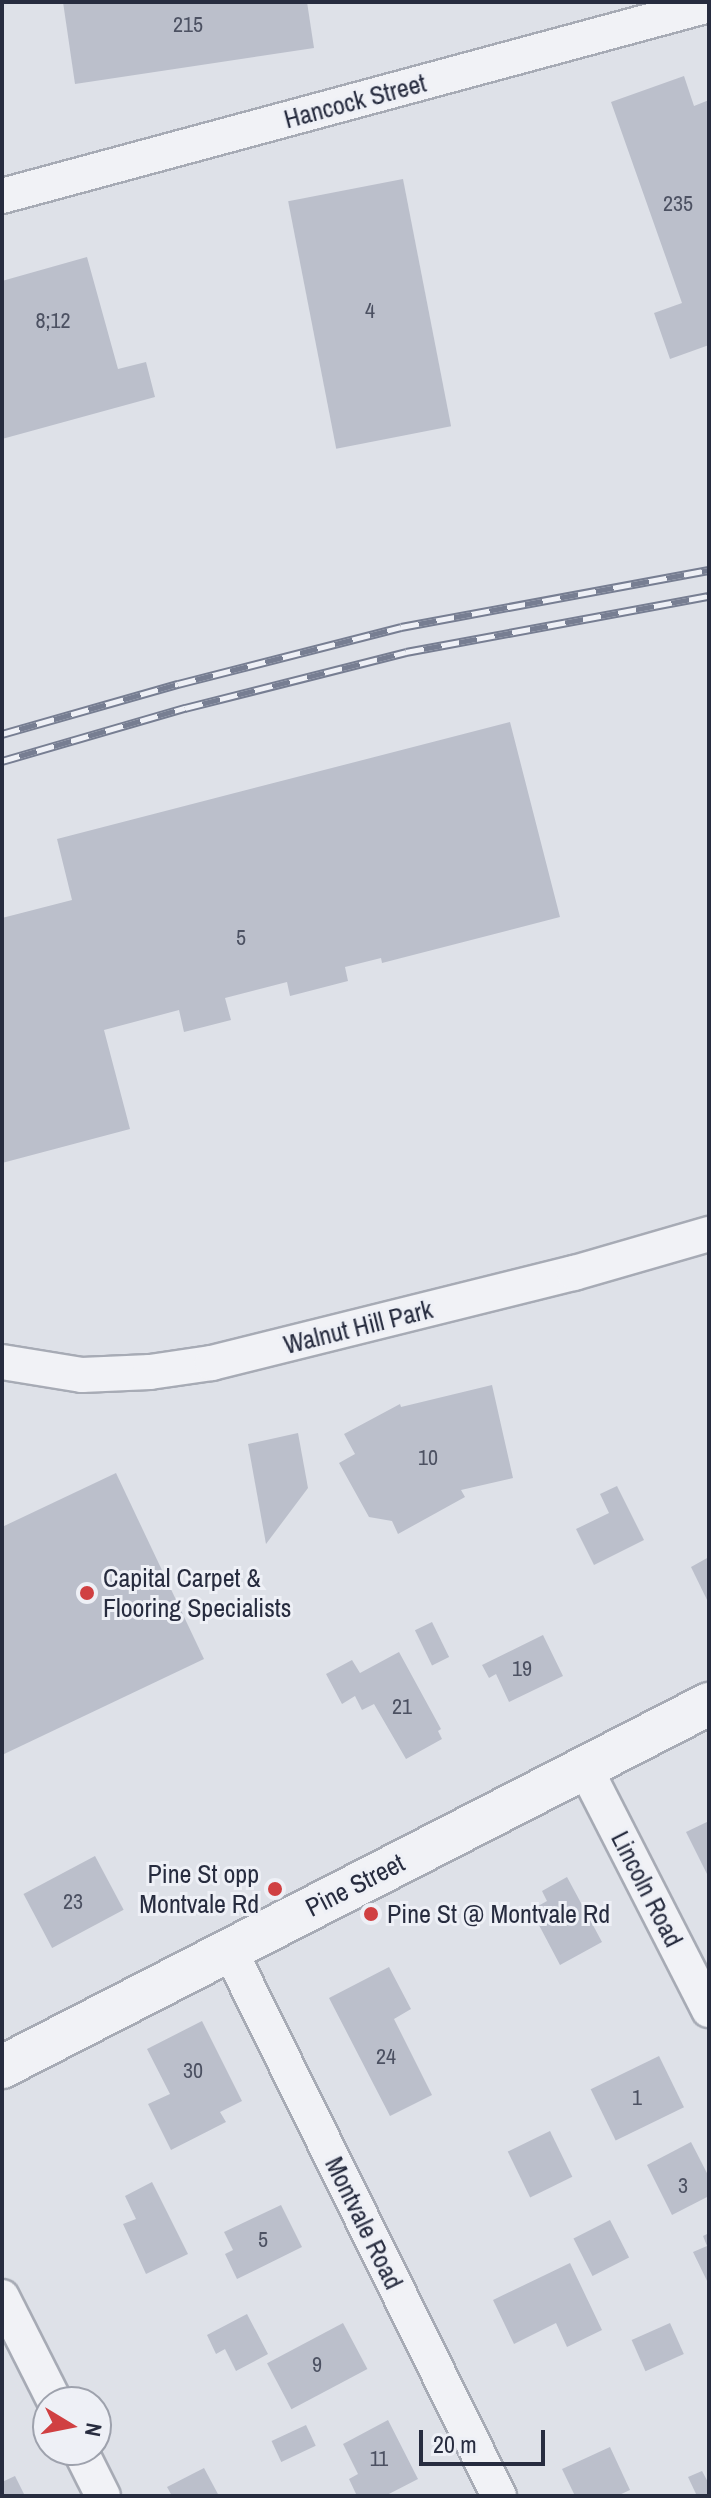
<!DOCTYPE html>
<style>
body{margin:0}
#map{position:relative;width:711px;height:2498px;overflow:hidden;background:#dee1e8;font-family:"Archivo Narrow",sans-serif}
div>[style]{position:absolute}
[style*='--x']{left:calc(var(--x)*1px);top:calc(var(--y)*1px);width:calc(var(--w)*1px);rotate:calc(var(--a)*1deg)}
.building>*{inset:0;background:#bbbfcb;transform-origin:0 0}
.roads{filter:drop-shadow(2px 0 #a7abb5) drop-shadow(-2px 0 #a7abb5) drop-shadow(0 2px #a7abb5) drop-shadow(0 -2px #a7abb5)}
.minor>*{height:34px;margin:-17px;padding:0 17px;transform-origin:17px;border-radius:17px;background:#f1f2f6}
.tertiary>*{height:42px;margin:-21px;padding:0 21px;transform-origin:21px;border-radius:21px;background:#f1f2f6}
.rail>*{height:9px;margin-top:-4.5px;transform-origin:0;background:repeating-linear-gradient(90deg,#eef0f6 0 18px,#777e92 0 36px);box-sizing:border-box;border-block:2px solid #777e92}
.dots>*{width:22px;height:22px;translate:-50% -50%;box-sizing:border-box;border:4px solid #eef0f6;border-radius:50%}
span{translate:-50% -50%;white-space:nowrap;text-align:center;line-height:1.15;-webkit-text-stroke:6px #eef0f6;paint-order:stroke}
.number-label{font-size:22px;color:#4c5162}
.number-label span{-webkit-text-stroke-width:0}
.street-label{font-size:26px;color:#272c3f}
.poi-label{font-size:26px;color:#272c3f}
.left{translate:0 -50%;text-align:left}
.right{translate:-100% -50%;text-align:right}
.frame{position:absolute;inset:0;border:4px solid #272c3f;pointer-events:none}
.north{position:absolute;left:32px;top:2386px;width:80px;height:80px;box-sizing:border-box;background:#eef0f6;border:2px solid #9ea2ad;border-radius:50%;rotate:100deg;font-size:22px;font-weight:700;line-height:32px;text-align:center;color:#272c3f}
.north::after{content:'';display:block;margin:auto;width:28px;height:36px;background:#d04042;clip-path:polygon(50% 0,100% 100%,50% 72%,0 100%)}
.scale{position:absolute;left:419px;top:2430px;width:126px;height:36px;box-sizing:border-box;border:4px solid #272c3f;border-top:0;padding-left:10px;font-size:24px;line-height:28px;white-space:nowrap;color:#272c3f;-webkit-text-stroke:6px #eef0f6;paint-order:stroke}
</style>
<div id="map">
<div class="building">
<div style="clip-path:polygon(63px 2px,307px 2px,314px 48px,75px 84px)"></div>
<div style="clip-path:polygon(684px 76px,694px 106px,709px 100px,709px 345px,670px 359px,654px 313px,682px 303px,611px 102px)"></div>
<div style="left:403px;top:179px;width:252px;height:117px;rotate:79deg"></div>
<div style="clip-path:polygon(87px 257px,118px 369px,146px 362px,155px 397px,2px 439px,2px 281px)"></div>
<div style="clip-path:polygon(510px 722px,560px 917px,382px 963px,381px 958px,345px 967px,348px 981px,290px 996px,287px 982px,225px 998px,231px 1020px,184px 1032px,179px 1010px,104px 1030px,130px 1129px,2px 1163px,2px 918px,72px 900px,57px 839px)"></div>
<div style="clip-path:polygon(492px 1385px,513px 1478px,461px 1490px,465px 1497px,398px 1534px,392px 1521px,369px 1517px,339px 1463px,355px 1454px,344px 1434px,400px 1404px,401px 1407px)"></div>
<div style="clip-path:polygon(298px 1433px,308px 1488px,266px 1544px,248px 1444px)"></div>
<div style="clip-path:polygon(116px 1473px,204px 1659px,2px 1755px,2px 1527px)"></div>
<div style="clip-path:polygon(617px 1486px,644px 1540px,594px 1565px,576px 1529px,609px 1513px,600px 1494px)"></div>
<div style="clip-path:polygon(709px 1557px,709px 1604px,691px 1567px)"></div>
<div style="left:432px;top:1622px;width:39px;height:19px;rotate:64deg"></div>
<div style="clip-path:polygon(543px 1635px,563px 1676px,509px 1702px,496px 1674px,489px 1678px,482px 1665px)"></div>
<div style="clip-path:polygon(399px 1652px,441px 1729px,438px 1731px,442px 1739px,406px 1759px,374px 1704px,362px 1710px,355px 1696px,342px 1704px,326px 1674px,352px 1660px,360px 1673px)"></div>
<div style="clip-path:polygon(709px 1821px,709px 1878px,686px 1832px)"></div>
<div style="left:95px;top:1856px;width:61px;height:81px;rotate:62deg"></div>
<div style="clip-path:polygon(567px 1877px,602px 1942px,560px 1965px,531px 1910px,547px 1901px,542px 1891px)"></div>
<div style="clip-path:polygon(389px 1967px,411px 2009px,394px 2019px,432px 2095px,390px 2116px,329px 1998px)"></div>
<div style="clip-path:polygon(202px 2021px,242px 2101px,220px 2112px,226px 2122px,171px 2150px,148px 2104px,170px 2094px,147px 2049px)"></div>
<div style="left:659px;top:2056px;width:57px;height:76px;rotate:64deg"></div>
<div style="left:550px;top:2131px;width:51px;height:47px;rotate:64deg"></div>
<div style="clip-path:polygon(691px 2142px,709px 2177px,709px 2196px,672px 2215px,647px 2165px)"></div>
<div style="clip-path:polygon(152px 2182px,188px 2254px,146px 2274px,123px 2224px,136px 2219px,125px 2196px)"></div>
<div style="clip-path:polygon(281px 2205px,302px 2247px,237px 2279px,225px 2254px,233px 2250px,224px 2232px)"></div>
<div style="left:610px;top:2220px;width:42px;height:41px;rotate:63deg"></div>
<div style="clip-path:polygon(709px 2233px,709px 2285px,693px 2252px,707px 2246px,703px 2236px)"></div>
<div style="clip-path:polygon(570px 2263px,602px 2330px,567px 2347px,556px 2323px,514px 2344px,493px 2300px)"></div>
<div style="clip-path:polygon(247px 2314px,268px 2354px,236px 2371px,225px 2349px,216px 2354px,207px 2335px)"></div>
<div style="left:343px;top:2323px;width:52px;height:86px;rotate:62deg"></div>
<div style="left:670px;top:2323px;width:34px;height:42px;rotate:66deg"></div>
<div style="clip-path:polygon(388px 2420px,418px 2479px,385px 2496px,357px 2496px,349px 2479px,358px 2474px,343px 2444px)"></div>
<div style="left:306px;top:2425px;width:23px;height:38px;rotate:65deg"></div>
<div style="clip-path:polygon(610px 2447px,630px 2490px,617px 2496px,575px 2496px,562px 2469px)"></div>
<div style="clip-path:polygon(204px 2468px,219px 2496px,172px 2496px,167px 2487px)"></div>
<div style="clip-path:polygon(702px 2471px,709px 2484px,709px 2496px,697px 2496px,688px 2477px)"></div>
<div style="clip-path:polygon(15px 2476px,25px 2496px,2px 2496px,2px 2482px)"></div>
</div>
<div class="roads">
<div class="minor">
<div style="--x:2;--y:196;--w:732;--a:-15.12"></div>
<div style="--x:2;--y:1362;--w:81;--a:9.2"></div>
<div style="--x:82;--y:1375;--w:68;--a:-2.5"></div>
<div style="--x:150;--y:1372;--w:63;--a:-8.3"></div>
<div style="--x:212;--y:1363;--w:373;--a:-14"></div>
<div style="--x:574;--y:1273;--w:141;--a:-16.1"></div>
<div style="--x:585;--y:1768;--w:272;--a:62.9"></div>
<div style="--x:229;--y:1949;--w:610;--a:63.73"></div>
<div style="--x:2;--y:2297;--w:118;--a:63.2"></div>
<div style="--x:80;--y:2450;--w:51;--a:63.4"></div>
</div>
<div class="tertiary">
<div style="--x:2;--y:2067;--w:795;--a:-27.18"></div>
</div>
</div>
<div class="rail">
<div style="--x:2;--y:734;--w:183;--a:-15.9"></div>
<div style="--x:178;--y:684;--w:230;--a:-14.3"></div>
<div style="--x:401;--y:627;--w:313;--a:-10.5"></div>
<div style="--x:2;--y:761;--w:191;--a:-16.2"></div>
<div style="--x:185;--y:708;--w:228;--a:-14.2"></div>
<div style="--x:406;--y:652;--w:308;--a:-10.5"></div>
</div>
<div class="dots">
<div style="left:87px;top:1593px;background:#d04042"></div>
<div style="left:275px;top:1889px;background:#d04042"></div>
<div style="left:371px;top:1914px;background:#d04042"></div>
</div>
<div class="number-label">
<span style="left:188px;top:25px">215</span>
<span style="left:678px;top:204px">235</span>
<span style="left:370px;top:311px">4</span>
<span style="left:53px;top:321px">8;12</span>
<span style="left:241px;top:938px">5</span>
<span style="left:428px;top:1458px">10</span>
<span style="left:522px;top:1669px">19</span>
<span style="left:402px;top:1707px">21</span>
<span style="left:73px;top:1902px">23</span>
<span style="left:386px;top:2057px">24</span>
<span style="left:193px;top:2071px">30</span>
<span style="left:637px;top:2098px">1</span>
<span style="left:683px;top:2186px">3</span>
<span style="left:263px;top:2240px">5</span>
<span style="left:317px;top:2365px">9</span>
<span style="left:379px;top:2459px">11</span>
</div>
<div class="street-label">
<span style="left:355px;top:101px;rotate:-15deg">Hancock Street</span>
<span style="left:358px;top:1327px;rotate:-14deg">Walnut Hill Park</span>
<span style="left:355px;top:1885px;rotate:-27deg">Pine Street</span>
<span style="left:647px;top:1889px;rotate:63deg">Lincoln Road</span>
<span style="left:364px;top:2223px;rotate:64deg">Montvale Road</span>
</div>
<div class="poi-label">
<span class="left" style="left:103px;top:1593px">Capital Carpet &amp;<br>Flooring Specialists</span>
<span class="right" style="left:259px;top:1889px">Pine St opp<br>Montvale Rd</span>
<span class="left" style="left:387px;top:1914px">Pine St @ Montvale Rd</span>
</div>
<div class="frame"></div>
<div class="north">N</div>
<div class="scale">20 m</div>
</div>
